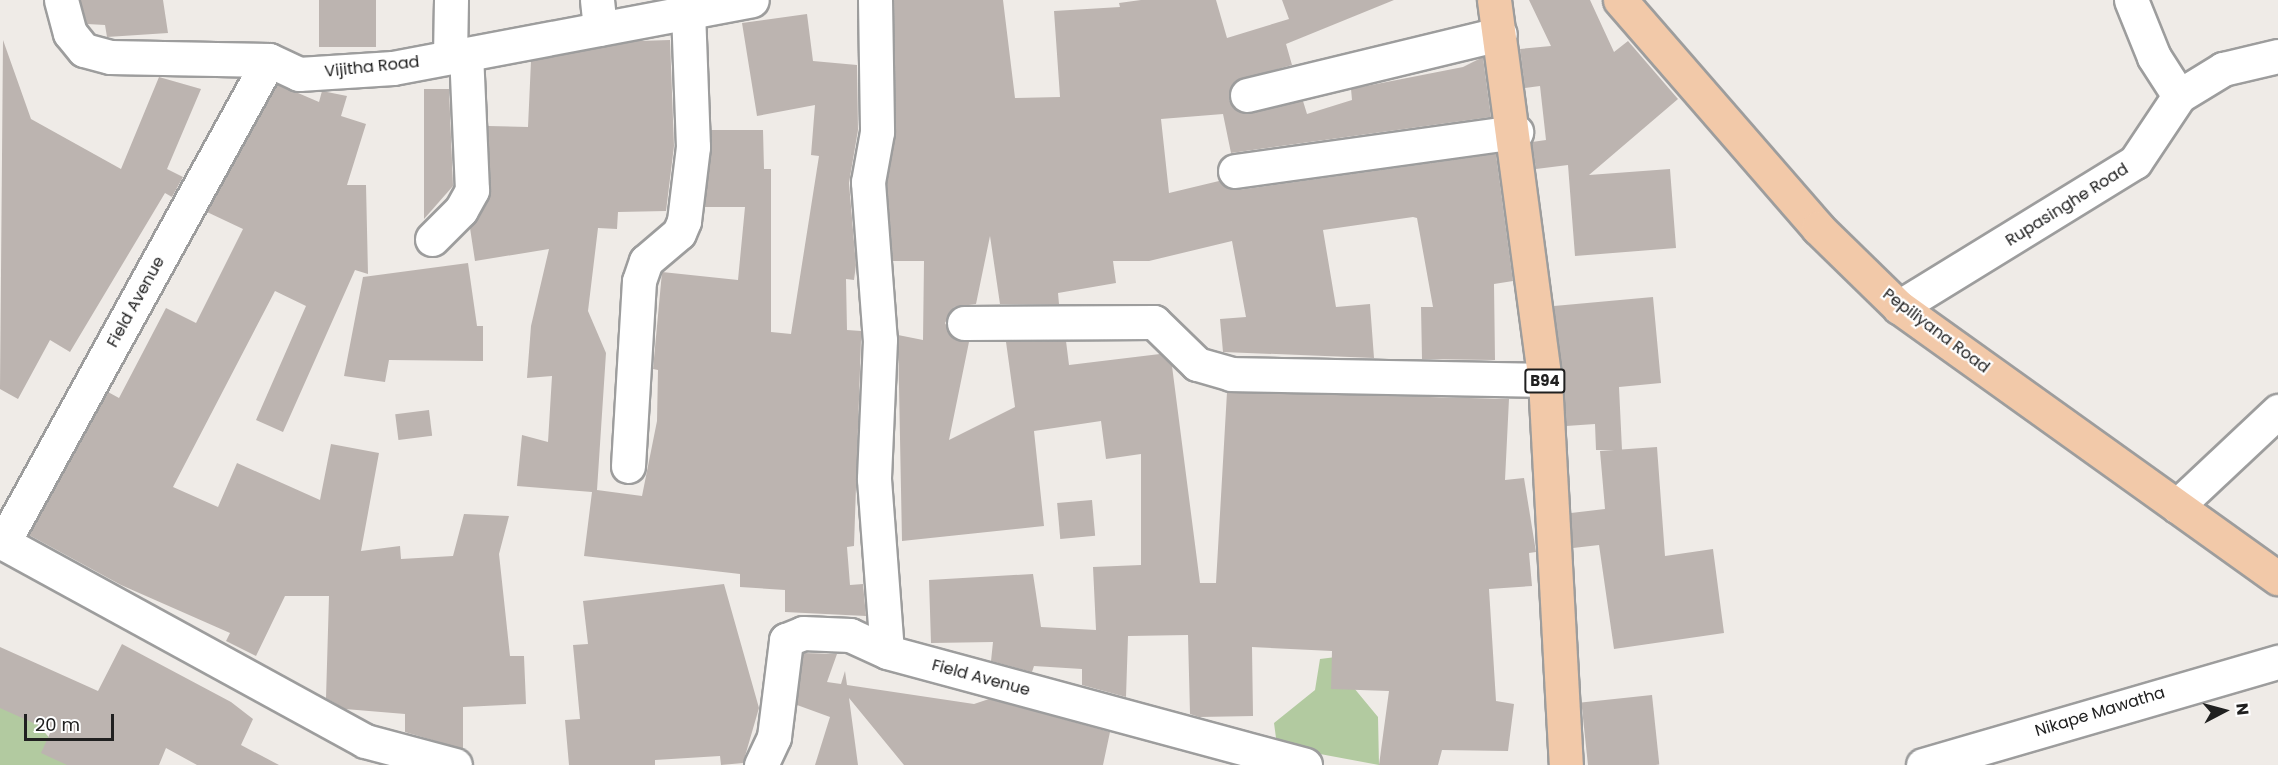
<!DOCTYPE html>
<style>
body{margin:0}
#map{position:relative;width:2278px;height:765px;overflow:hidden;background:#efebe7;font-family:Poppins,sans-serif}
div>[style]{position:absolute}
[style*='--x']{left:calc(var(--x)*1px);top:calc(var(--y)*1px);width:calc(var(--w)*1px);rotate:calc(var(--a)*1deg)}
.forest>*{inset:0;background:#b2caa0}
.building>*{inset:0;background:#bcb4b0;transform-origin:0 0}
.roads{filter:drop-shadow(2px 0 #9d9d9d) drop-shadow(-2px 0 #9d9d9d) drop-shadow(0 2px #9d9d9d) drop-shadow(0 -2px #9d9d9d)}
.minor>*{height:33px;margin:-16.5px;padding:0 16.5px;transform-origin:16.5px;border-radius:16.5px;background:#fff}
.major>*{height:33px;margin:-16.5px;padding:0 16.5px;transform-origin:16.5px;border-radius:16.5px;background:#f2c9a9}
span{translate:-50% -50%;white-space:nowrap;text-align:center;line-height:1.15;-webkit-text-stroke:4.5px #fff;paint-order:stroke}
.shield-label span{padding:2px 4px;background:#fff;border:2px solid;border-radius:4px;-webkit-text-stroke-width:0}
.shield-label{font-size:15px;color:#202020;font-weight:700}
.street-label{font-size:16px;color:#202020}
.north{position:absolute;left:2194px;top:681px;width:60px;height:60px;-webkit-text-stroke:4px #fff;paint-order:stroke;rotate:84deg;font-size:16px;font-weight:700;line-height:24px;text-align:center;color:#202020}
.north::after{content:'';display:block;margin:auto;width:21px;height:27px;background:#202020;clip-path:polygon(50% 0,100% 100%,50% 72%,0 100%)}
.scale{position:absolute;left:24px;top:714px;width:90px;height:27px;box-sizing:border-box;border:3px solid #202020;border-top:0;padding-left:8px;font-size:18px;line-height:21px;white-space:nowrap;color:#202020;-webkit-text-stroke:4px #fff;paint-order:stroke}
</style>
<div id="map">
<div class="forest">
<div style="clip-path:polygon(1344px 656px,1344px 676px,1378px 717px,1379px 765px,1304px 751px,1276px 738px,1274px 723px,1315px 690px,1320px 659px)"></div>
<div style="clip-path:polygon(0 681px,66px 757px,130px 765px,0 765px)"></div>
</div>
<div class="building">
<div style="clip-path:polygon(80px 0,163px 0,168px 33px,107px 37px,105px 25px,87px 24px)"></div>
<div style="left:319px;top:0;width:57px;height:47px"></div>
<div style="clip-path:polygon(894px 0,1003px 0,1015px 98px,1060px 97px,1054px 11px,1120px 7px,1119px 3px,1141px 0,1216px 0,1227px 38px,1289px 19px,1282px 0,1394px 0,1286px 44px,1292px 65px,1235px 81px,1229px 100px,1242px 113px,1303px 101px,1307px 114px,1352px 100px,1351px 89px,1463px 67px,1483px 57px,1491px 117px,1231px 153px,1223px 114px,1161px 119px,1169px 193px,1219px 181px,1238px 190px,1496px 154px,1513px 281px,1494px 284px,1495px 360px,1422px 359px,1421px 307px,1433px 307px,1417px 218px,1413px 217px,1323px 230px,1336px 307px,1370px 304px,1374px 358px,1223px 352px,1220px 319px,1246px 317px,1232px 241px,1149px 261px,1113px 261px,1116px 283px,1058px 293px,1059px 304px,1000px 304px,990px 236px,976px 304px,954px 307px,945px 323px,954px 339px,969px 342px,949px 440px,1015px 407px,1006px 342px,1066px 341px,1069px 365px,1160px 354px,1172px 366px,1200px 583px,1216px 583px,1227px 392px,1509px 399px,1505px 480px,1524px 478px,1536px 552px,1529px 553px,1532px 586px,1489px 589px,1496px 701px,1514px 704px,1508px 751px,1442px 750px,1438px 765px,1379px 765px,1389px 691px,1331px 689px,1332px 651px,1252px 647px,1253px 716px,1199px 717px,1190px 714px,1188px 635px,1128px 636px,1126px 697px,1082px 685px,1082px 669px,1034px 666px,1032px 672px,991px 661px,993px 642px,931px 643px,929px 580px,1033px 574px,1041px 627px,1096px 630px,1093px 567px,1141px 565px,1141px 454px,1106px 459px,1101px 421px,1034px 431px,1044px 526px,902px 541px,898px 335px,923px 340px,924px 261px,893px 261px,887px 183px,896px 132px)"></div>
<div style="clip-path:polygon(1529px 0,1590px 0,1614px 52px,1628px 41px,1678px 99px,1589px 175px,1670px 169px,1676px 248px,1575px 256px,1568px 165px,1536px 169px,1532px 142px,1546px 140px,1540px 86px,1525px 88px,1520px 49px,1551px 46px)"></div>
<div style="clip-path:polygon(807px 14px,813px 61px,857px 65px,858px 130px,849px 183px,856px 265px,854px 280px,846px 279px,847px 330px,861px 331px,861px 340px,854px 546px,847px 547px,850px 585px,863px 584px,866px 616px,785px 612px,785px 590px,740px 587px,740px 574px,584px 556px,592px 492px,517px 486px,522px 435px,548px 442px,552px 376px,527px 378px,531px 326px,549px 249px,475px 261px,470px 228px,491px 190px,488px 126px,528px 127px,531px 61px,638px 41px,670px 40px,674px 146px,666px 211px,618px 212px,617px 229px,598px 228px,588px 311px,606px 353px,597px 490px,642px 496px,657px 421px,658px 370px,653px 369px,662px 272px,738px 280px,745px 207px,705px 207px,711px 130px,763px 130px,764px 169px,771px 169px,771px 332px,791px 334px,819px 156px,811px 155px,815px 105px,757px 116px,742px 23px)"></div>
<div style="clip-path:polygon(3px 40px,31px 119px,121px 169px,159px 77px,201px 89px,167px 169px,183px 177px,172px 197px,165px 193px,70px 352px,50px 340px,18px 399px,0 389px)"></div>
<div style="clip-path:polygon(277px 84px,319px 102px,322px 91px,347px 96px,341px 116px,366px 124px,347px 185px,366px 185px,368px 274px,355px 270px,283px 432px,256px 420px,306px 306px,275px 291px,173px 487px,218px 507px,237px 463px,320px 500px,331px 444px,379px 453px,361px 551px,400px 546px,401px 559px,453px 556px,464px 514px,509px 516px,499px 554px,510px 656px,524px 656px,526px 704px,463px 707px,463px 749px,405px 732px,405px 714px,345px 709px,326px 698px,329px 596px,285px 596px,256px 656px,226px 641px,230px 633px,121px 585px,29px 535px,108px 392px,119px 398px,166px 308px,196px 323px,243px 229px,207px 212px)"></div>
<div style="clip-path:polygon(424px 89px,449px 89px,453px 186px,424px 219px)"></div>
<div style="clip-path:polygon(468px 263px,477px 326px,483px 326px,483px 361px,389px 360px,385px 382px,344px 376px,363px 277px)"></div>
<div style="clip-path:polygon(1653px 297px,1661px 383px,1619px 387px,1622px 450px,1596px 450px,1595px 424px,1566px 426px,1554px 306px)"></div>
<div style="left:429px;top:410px;width:26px;height:34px;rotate:83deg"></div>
<div style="clip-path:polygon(1657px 447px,1665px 556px,1713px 549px,1724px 633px,1614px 649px,1599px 545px,1573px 548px,1571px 513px,1605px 509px,1600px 451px)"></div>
<div style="left:1092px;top:500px;width:36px;height:35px;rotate:85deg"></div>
<div style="clip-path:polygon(724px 584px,759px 708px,743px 763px,721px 765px,720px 756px,655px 760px,655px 765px,569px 765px,565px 720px,580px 719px,573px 645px,588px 644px,583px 601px)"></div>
<div style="clip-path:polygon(122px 644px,231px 702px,253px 719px,241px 745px,279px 765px,197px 765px,166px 748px,159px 765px,67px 765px,41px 753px,51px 731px,0 708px,0 647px,98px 691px)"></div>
<div style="clip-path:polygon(803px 653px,837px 654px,827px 682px,841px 684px,845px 671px,847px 685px,974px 704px,989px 699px,1110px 732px,1103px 765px,904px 765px,849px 698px,858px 765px,815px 765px,830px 717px,797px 705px)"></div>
<div style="left:1652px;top:695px;width:70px;height:71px;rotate:84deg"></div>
</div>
<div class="roads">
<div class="minor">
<div style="--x:61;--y:0;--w:34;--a:75"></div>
<div style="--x:70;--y:33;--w:22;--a:51"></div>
<div style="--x:84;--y:50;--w:27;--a:15"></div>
<div style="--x:110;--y:57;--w:159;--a:1.1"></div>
<div style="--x:269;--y:60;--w:33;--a:25"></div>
<div style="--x:299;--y:74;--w:94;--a:-3.7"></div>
<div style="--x:393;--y:68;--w:365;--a:-10.7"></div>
<div style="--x:597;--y:0;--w:29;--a:84"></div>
<div style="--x:875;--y:0;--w:132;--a:89.1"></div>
<div style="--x:877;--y:132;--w:51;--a:100.2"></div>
<div style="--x:868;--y:182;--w:158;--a:85.7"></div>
<div style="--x:880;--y:340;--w:139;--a:92.5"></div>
<div style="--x:874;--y:479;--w:173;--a:85.7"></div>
<div style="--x:2131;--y:0;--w:61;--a:68"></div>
<div style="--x:2154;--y:57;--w:46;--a:57.3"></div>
<div style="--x:450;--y:57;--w:57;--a:-89"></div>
<div style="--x:1247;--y:95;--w:260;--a:-13.6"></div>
<div style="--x:1235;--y:171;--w:284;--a:-7.9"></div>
<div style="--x:432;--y:239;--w:41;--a:-45"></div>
<div style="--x:461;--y:210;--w:23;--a:-61"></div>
<div style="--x:472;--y:190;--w:136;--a:-92.5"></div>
<div style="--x:1899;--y:307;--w:277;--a:-31.6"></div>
<div style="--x:2135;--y:162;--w:79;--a:-56.3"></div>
<div style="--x:2179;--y:96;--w:52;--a:-31.5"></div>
<div style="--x:2223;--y:69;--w:57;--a:-13.3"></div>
<div style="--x:964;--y:323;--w:190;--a:-0.3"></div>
<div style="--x:1154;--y:322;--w:60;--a:44.3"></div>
<div style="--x:1197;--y:364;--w:35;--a:16"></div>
<div style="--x:1231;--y:374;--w:314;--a:1.1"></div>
<div style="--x:628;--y:466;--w:185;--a:-86.6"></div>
<div style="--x:639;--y:281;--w:21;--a:-71"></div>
<div style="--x:646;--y:261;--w:43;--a:-40.3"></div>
<div style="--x:679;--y:233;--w:13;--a:-67"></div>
<div style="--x:684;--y:221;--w:75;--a:-83.1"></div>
<div style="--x:693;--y:147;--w:138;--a:-92.1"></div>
<div style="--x:2177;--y:506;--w:139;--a:-43.2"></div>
<div style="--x:0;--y:541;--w:416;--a:28.7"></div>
<div style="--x:365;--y:741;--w:93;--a:14.9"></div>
<div style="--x:3;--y:543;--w:551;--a:-61.16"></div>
<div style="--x:761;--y:765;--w:31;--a:-65"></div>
<div style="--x:774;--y:737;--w:98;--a:-82.9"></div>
<div style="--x:786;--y:640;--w:18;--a:-22"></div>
<div style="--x:803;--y:633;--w:47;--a:2.4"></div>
<div style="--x:850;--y:635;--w:41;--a:24.7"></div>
<div style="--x:887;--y:652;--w:433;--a:15.1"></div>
<div style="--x:1923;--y:765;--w:370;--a:-16.2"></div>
</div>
<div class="major">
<div style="--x:1494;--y:0;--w:383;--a:82.4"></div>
<div style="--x:1545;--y:380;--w:386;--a:86.9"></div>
<div style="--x:1620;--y:0;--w:302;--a:49"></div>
<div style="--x:1818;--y:228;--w:113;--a:44.3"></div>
<div style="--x:1899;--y:307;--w:466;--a:35.6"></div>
</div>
</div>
<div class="shield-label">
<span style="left:1545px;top:381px">B94</span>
</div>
<div class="street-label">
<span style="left:372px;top:67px;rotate:-6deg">Vijitha Road</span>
<span style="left:2067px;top:205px;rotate:-32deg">Rupasinghe Road</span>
<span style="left:136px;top:302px;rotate:-61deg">Field Avenue</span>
<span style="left:1936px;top:331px;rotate:37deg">Pepiliyana Road</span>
<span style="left:981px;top:678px;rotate:15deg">Field Avenue</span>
<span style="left:2100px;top:712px;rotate:-17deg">Nikape Mawatha</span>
</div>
<div class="north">N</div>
<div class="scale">20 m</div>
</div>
